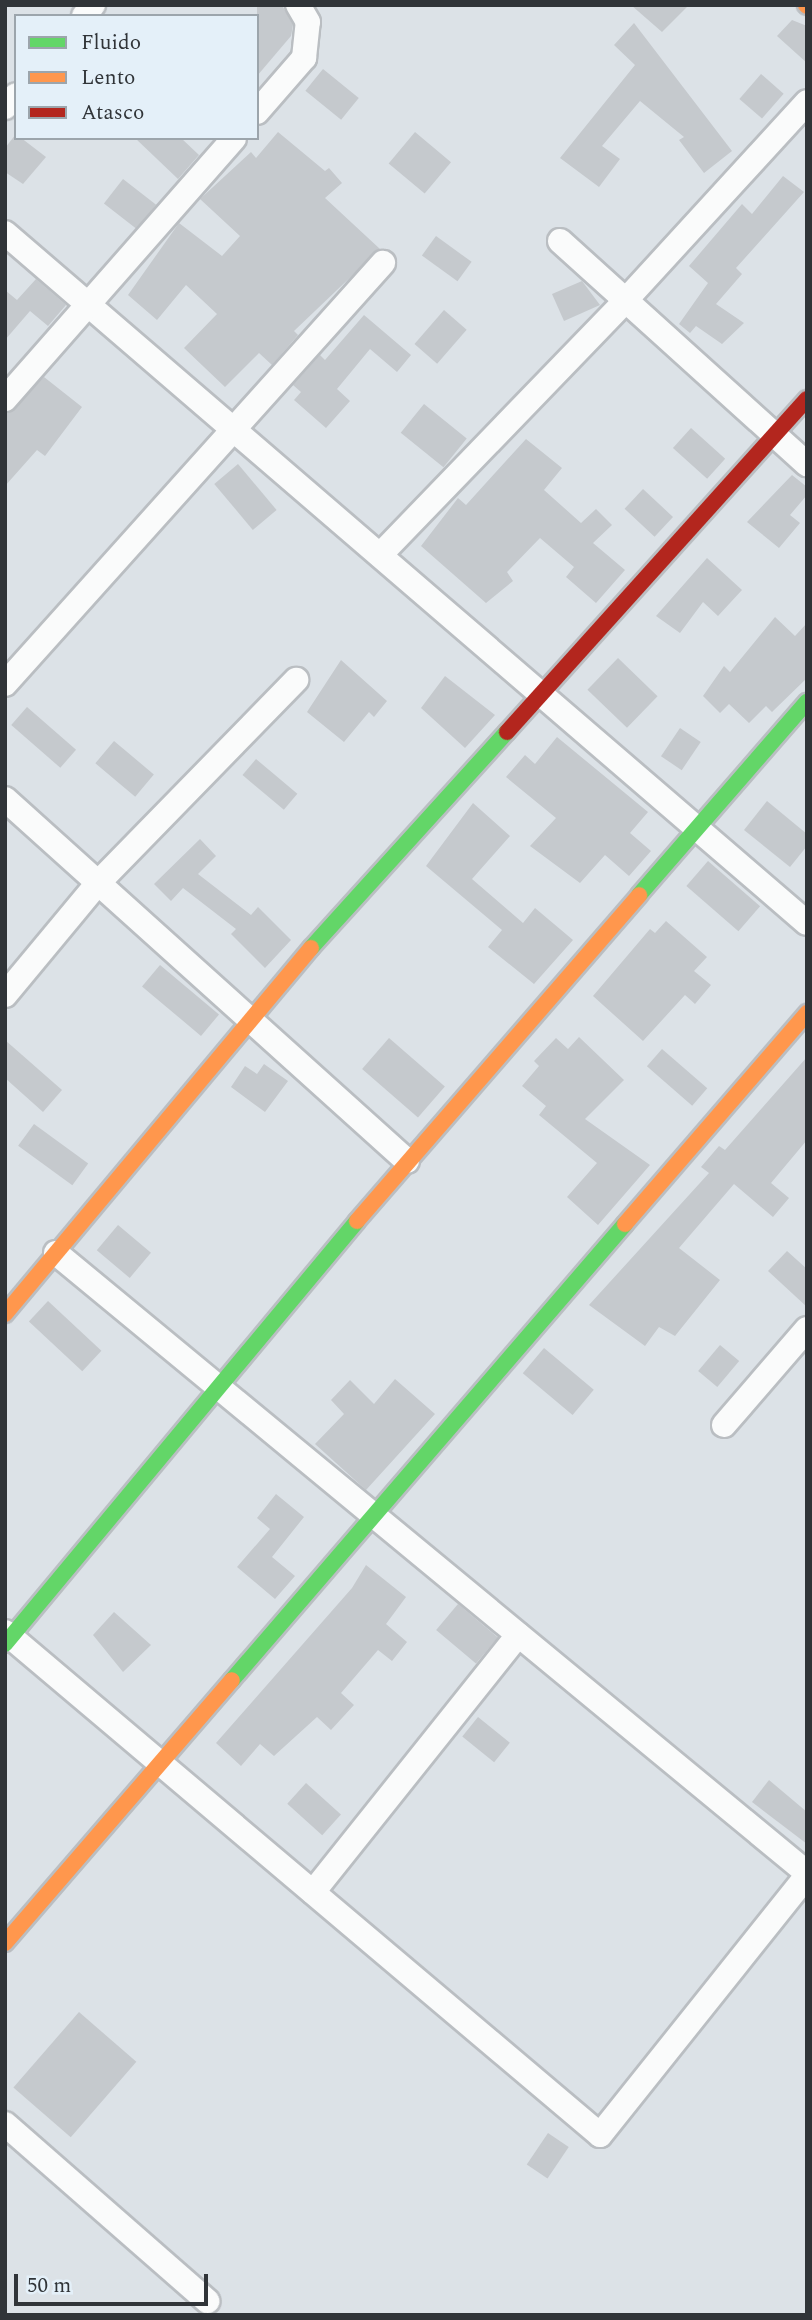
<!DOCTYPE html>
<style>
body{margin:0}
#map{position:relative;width:812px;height:2320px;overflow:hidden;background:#dce2e7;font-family:Spectral,serif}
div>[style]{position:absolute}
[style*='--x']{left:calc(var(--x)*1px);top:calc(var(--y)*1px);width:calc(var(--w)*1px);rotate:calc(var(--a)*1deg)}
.building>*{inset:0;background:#c5c9cd;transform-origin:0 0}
.roads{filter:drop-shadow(2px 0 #babec2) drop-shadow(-2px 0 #babec2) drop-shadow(0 2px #babec2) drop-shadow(0 -2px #babec2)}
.street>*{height:24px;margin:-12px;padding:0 12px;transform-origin:12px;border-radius:12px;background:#fafbfb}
.fast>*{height:16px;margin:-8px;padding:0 8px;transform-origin:8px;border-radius:8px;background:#63d668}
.slow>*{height:16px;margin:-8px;padding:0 8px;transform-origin:8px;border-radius:8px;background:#ff974d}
.jam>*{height:16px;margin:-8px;padding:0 8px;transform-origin:8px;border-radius:8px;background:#b3261e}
span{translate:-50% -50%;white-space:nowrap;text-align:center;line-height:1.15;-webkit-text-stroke:7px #e4f0f9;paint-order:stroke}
.frame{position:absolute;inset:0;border:7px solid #303438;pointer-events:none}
.legend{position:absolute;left:14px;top:14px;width:245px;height:126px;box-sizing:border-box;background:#e4f0f9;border:2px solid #9ca5ac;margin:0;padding:9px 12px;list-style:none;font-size:21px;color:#303438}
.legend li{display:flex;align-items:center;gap:14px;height:35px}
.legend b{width:35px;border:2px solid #9ca5ac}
.scale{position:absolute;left:14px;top:2274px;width:194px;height:32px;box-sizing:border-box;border:4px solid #303438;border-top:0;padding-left:9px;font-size:21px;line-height:24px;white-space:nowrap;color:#303438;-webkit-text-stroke:5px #e4f0f9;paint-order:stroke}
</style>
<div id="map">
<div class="building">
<div style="clip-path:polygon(257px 5px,282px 5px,293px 25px,291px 36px,257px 76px)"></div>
<div style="clip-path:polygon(631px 5px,689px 5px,662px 32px)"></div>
<div style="clip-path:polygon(792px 20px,807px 26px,807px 63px,777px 36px)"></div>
<div style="clip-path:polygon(634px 23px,732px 151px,704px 173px,679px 140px,684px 137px,640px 101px,602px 146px,620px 159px,599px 187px,560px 158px,635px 65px,614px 45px)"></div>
<div style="left:323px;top:69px;width:46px;height:28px;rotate:39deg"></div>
<div style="left:761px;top:74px;width:30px;height:33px;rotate:41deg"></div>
<div style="clip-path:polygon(278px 132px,325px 171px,329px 168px,342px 183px,325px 198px,380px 249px,294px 331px,298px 335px,272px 365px,259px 353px,225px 387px,184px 348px,217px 314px,186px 285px,157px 320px,128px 295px,179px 223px,222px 256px,240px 236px,200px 199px,251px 152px,256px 158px)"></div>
<div style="left:415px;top:132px;width:47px;height:41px;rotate:40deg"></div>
<div style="clip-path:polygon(16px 134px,46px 157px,23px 184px,5px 172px,5px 148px)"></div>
<div style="clip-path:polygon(135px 138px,181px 138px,199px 155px,178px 179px)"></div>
<div style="clip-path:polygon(783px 176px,804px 192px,736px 268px,742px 274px,716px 304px,744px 323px,722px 344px,696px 326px,690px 333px,679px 324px,708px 283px,689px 266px,742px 204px,752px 214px)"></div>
<div style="left:123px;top:179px;width:42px;height:31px;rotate:38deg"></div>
<div style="left:436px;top:236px;width:44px;height:24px;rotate:36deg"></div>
<div style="clip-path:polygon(36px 279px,66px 305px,48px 326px,30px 311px,5px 340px,5px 290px,17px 300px)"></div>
<div style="clip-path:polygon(582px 281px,600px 305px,564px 321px,552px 294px)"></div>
<div style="left:444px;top:310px;width:30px;height:45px;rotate:41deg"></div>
<div style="clip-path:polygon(364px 315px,411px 355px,397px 372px,370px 349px,337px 389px,350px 401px,326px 428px,294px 400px,301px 392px,293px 385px,320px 355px,325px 360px)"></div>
<div style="clip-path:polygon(44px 377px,82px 407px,45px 456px,37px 450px,5px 486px,5px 413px)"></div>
<div style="left:424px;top:404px;width:55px;height:37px;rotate:39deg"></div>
<div style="left:691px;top:428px;width:46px;height:27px;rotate:42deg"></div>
<div style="clip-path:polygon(526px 439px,562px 468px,544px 490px,581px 523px,596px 509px,612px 525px,593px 543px,625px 570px,596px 603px,566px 577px,574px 567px,540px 538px,507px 572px,513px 581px,486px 603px,421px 546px,458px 498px,466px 505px)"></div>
<div style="left:238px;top:464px;width:60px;height:31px;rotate:50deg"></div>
<div style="clip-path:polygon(792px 475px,807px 487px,807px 495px,790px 515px,800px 523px,779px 548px,747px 522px)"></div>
<div style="left:643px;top:489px;width:41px;height:27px;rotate:43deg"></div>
<div style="clip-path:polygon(707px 558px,742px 590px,718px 616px,703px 602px,680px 633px,656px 616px)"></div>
<div style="clip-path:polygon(775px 617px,795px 636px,807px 623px,807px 678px,772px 712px,766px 706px,749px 723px,729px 704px,720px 713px,703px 696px,724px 666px,730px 672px)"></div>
<div style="left:618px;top:658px;width:55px;height:44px;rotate:44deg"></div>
<div style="clip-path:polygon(341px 660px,387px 701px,374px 717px,369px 712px,344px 742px,307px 712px)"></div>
<div style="clip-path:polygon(445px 676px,495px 715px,465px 748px,421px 708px)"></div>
<div style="left:27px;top:707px;width:65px;height:24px;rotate:41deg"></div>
<div style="left:680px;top:728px;width:25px;height:34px;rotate:34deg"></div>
<div style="clip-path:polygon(557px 737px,648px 812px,630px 833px,651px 851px,629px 876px,605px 855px,580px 883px,530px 846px,556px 818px,506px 777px,525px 755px,535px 764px)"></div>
<div style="left:114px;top:741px;width:52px;height:29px;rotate:40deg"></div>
<div style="left:256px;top:759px;width:54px;height:21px;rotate:40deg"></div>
<div style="clip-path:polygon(767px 801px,807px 834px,807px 846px,790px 867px,744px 830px)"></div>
<div style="clip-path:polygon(473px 803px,510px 836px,472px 879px,523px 923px,535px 908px,573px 940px,534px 984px,488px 947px,502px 930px,426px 866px)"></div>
<div style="clip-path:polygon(200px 839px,216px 856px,198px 874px,251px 915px,258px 907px,291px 940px,265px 968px,231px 934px,236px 929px,183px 888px,171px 901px,154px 884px)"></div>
<div style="left:708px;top:861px;width:69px;height:33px;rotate:41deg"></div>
<div style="clip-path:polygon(666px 921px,707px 957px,694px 971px,711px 985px,695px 1004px,685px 995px,643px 1041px,593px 996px,650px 929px,655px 933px)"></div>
<div style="left:160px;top:965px;width:77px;height:28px;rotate:40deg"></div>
<div style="clip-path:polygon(579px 1037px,624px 1080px,585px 1119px,650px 1165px,598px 1225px,567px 1197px,597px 1163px,539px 1115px,546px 1106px,522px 1086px,539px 1066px,534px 1061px,556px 1038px,568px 1049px)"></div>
<div style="left:389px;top:1038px;width:74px;height:41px;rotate:41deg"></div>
<div style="clip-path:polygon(5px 1040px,62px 1090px,43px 1112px,5px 1078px)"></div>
<div style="left:662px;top:1049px;width:60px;height:23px;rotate:41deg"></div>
<div style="clip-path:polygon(807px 1057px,807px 1140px,771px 1183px,789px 1198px,773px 1217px,734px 1184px,679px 1248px,720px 1280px,675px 1336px,659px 1327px,645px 1346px,589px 1305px,709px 1173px,701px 1167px,719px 1146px,725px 1150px)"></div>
<div style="clip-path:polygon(264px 1064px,288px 1081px,265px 1112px,231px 1087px,245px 1066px,257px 1074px)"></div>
<div style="left:34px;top:1124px;width:67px;height:27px;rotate:36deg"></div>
<div style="left:118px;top:1225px;width:43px;height:33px;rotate:40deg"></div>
<div style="clip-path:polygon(787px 1251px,807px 1269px,807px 1307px,768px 1271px)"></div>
<div style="left:48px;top:1301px;width:73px;height:28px;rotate:43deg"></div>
<div style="left:720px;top:1345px;width:25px;height:34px;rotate:40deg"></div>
<div style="left:544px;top:1348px;width:65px;height:33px;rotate:40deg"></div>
<div style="clip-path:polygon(395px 1379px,435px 1414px,366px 1490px,315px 1444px,344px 1414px,331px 1400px,350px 1380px,374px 1404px)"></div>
<div style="clip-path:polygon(276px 1494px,304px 1517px,272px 1557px,295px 1576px,275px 1599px,237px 1567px,270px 1529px,257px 1518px)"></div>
<div style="clip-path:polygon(366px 1565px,406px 1597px,386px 1624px,407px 1642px,392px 1661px,378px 1650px,341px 1693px,354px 1705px,331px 1730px,317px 1717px,274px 1756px,260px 1744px,241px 1766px,216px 1743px,352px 1588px)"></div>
<div style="left:458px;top:1604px;width:52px;height:34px;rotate:40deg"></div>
<div style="clip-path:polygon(114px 1612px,151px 1645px,123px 1672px,93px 1635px)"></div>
<div style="left:478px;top:1717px;width:41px;height:25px;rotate:39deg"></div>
<div style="clip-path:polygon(769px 1780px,807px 1812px,807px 1844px,752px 1802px)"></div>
<div style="left:306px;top:1783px;width:47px;height:28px;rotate:42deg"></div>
<div style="left:79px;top:2012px;width:76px;height:100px;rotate:41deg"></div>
<div style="left:548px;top:2133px;width:25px;height:38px;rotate:34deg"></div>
</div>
<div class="roads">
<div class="street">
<div style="--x:84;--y:16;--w:14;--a:-51"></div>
<div style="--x:5;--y:107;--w:16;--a:-47"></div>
<div style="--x:257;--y:112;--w:72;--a:-49"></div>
<div style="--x:304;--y:58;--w:36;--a:-84"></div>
<div style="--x:308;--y:22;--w:20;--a:-120"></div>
<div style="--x:5;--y:233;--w:1058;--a:40.71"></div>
<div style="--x:560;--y:241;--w:333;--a:42.1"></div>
<div style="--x:5;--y:399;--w:347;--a:-48.7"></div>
<div style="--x:380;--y:555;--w:351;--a:-46"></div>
<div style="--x:624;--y:302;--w:271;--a:-47.5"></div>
<div style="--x:5;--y:684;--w:566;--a:-48.08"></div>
<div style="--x:5;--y:799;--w:541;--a:42"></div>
<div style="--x:5;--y:995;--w:146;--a:-50.3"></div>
<div style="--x:98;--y:883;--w:284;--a:-45.7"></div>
<div style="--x:56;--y:1253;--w:974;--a:39.54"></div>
<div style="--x:724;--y:1425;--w:127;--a:-49.2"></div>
<div style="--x:5;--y:1632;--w:779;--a:40.21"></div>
<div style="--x:600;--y:2135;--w:332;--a:-51.4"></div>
<div style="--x:313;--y:1892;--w:329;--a:-51.4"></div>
<div style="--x:5;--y:2124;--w:269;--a:41.2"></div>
</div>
<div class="fast">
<div style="--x:639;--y:895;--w:256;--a:-49"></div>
<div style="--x:311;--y:948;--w:292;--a:-47.8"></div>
<div style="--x:5;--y:1644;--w:550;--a:-50.23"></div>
<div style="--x:232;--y:1680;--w:602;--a:-49.24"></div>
</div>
<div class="slow">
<div style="--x:806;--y:5;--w:1;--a:45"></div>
<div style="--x:357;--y:1221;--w:431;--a:-49.1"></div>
<div style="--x:625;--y:1224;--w:279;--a:-49.2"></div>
<div style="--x:5;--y:1314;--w:477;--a:-50.1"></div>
<div style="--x:5;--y:1943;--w:347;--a:-49.2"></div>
</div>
<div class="jam">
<div style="--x:507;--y:732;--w:448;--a:-48"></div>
</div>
</div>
<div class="frame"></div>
<ul class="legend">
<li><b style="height:9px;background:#63d668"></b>Fluido</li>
<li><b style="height:9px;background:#ff974d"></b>Lento</li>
<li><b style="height:9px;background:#b3261e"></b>Atasco</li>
</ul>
<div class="scale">50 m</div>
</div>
